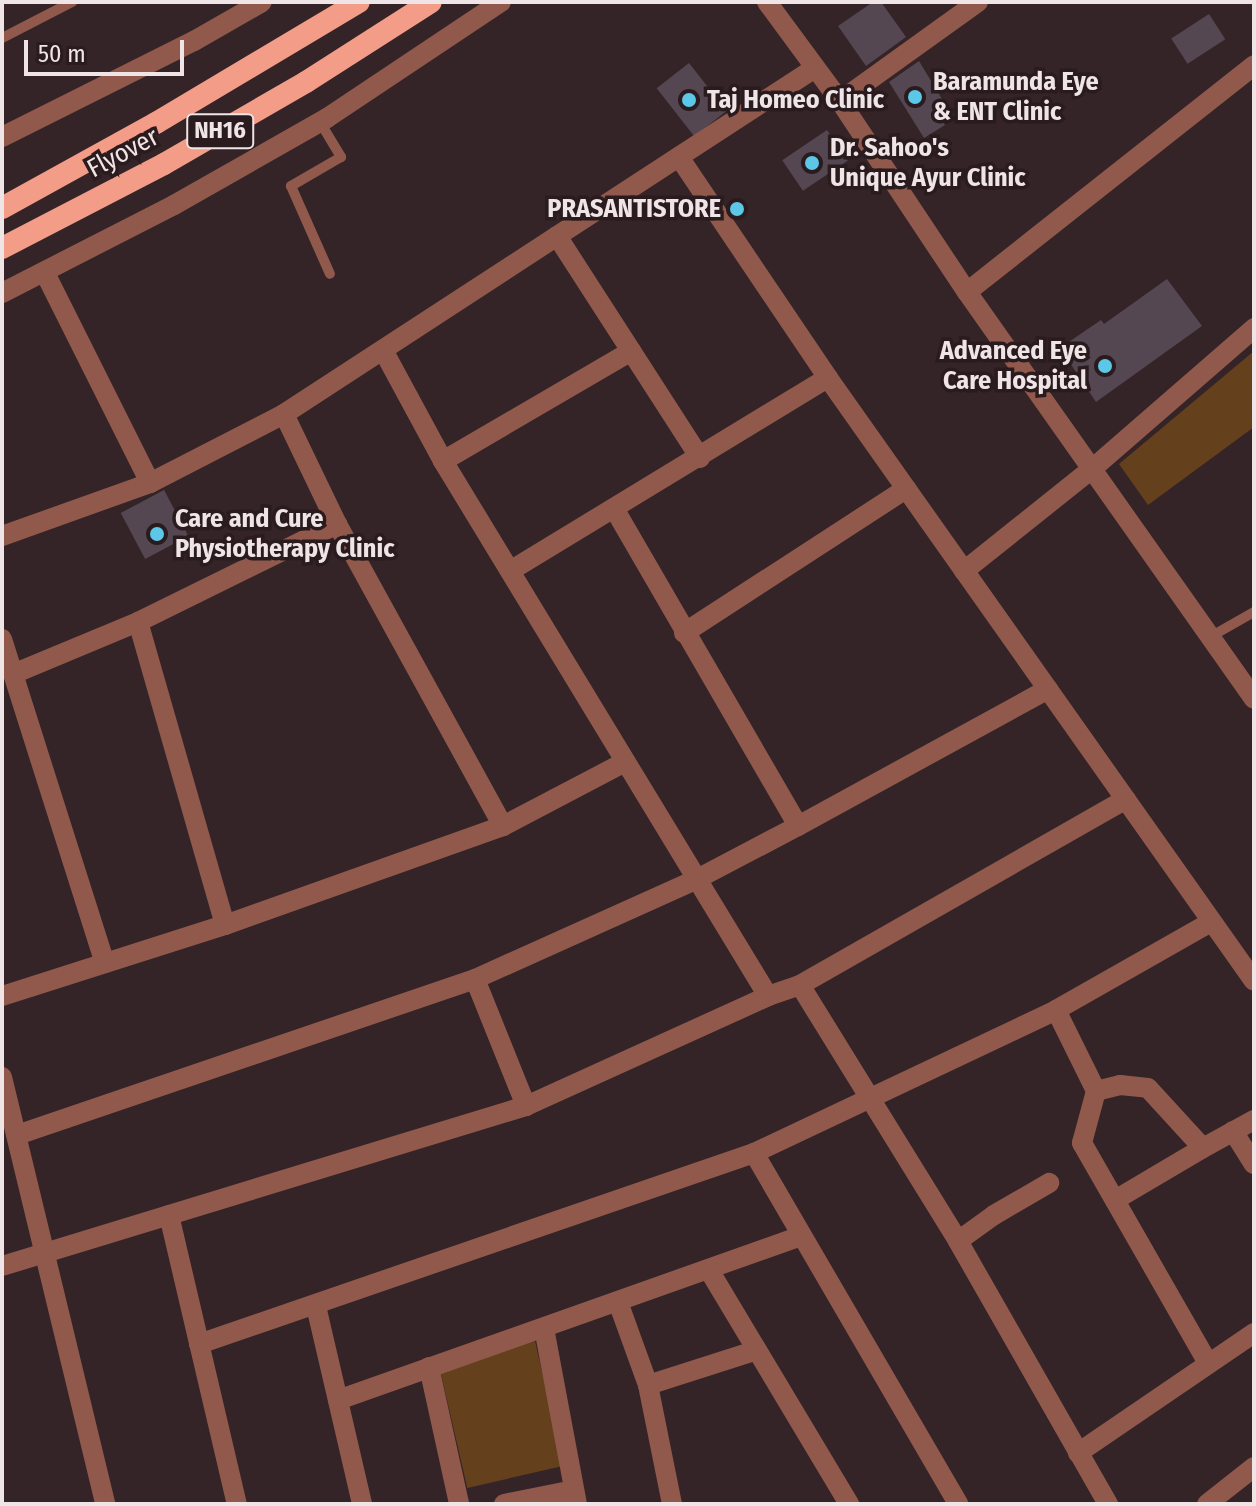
<!DOCTYPE html>
<style>
body{margin:0}
#map{position:relative;width:1256px;height:1506px;overflow:hidden;background:#342427;font-family:"Fira Sans Condensed",sans-serif}
div>[style]{position:absolute}
[style*='--x']{left:calc(var(--x)*1px);top:calc(var(--y)*1px);width:calc(var(--w)*1px);rotate:calc(var(--a)*1deg)}
.green>*{inset:0;background:#64401c;transform-origin:0 0}
.building>*{inset:0;background:#554751;transform-origin:0 0}
.service>*{height:10px;margin:-5px;padding:0 5px;transform-origin:5px;border-radius:5px;background:#91594c}
.minor>*{height:20px;margin:-10px;padding:0 10px;transform-origin:10px;border-radius:10px;background:#91594c}
.tertiary>*{height:20px;margin:-10px;padding:0 10px;transform-origin:10px;border-radius:10px;background:#91594c}
.trunk>*{height:22px;margin:-11px;padding:0 11px;transform-origin:11px;border-radius:11px;background:#f39c88}
.dots>*{width:22px;height:22px;translate:-50% -50%;box-sizing:border-box;border:4px solid #2a1b1e;border-radius:50%}
span{translate:-50% -50%;white-space:nowrap;text-align:center;line-height:1.15;-webkit-text-stroke:7px #2a1b1e;paint-order:stroke}
.shield-label span{padding:2px 6px;background:#2a1b1e;border:2px solid;border-radius:6px;-webkit-text-stroke-width:0}
.shield-label{font-size:24px;color:#efe4e6;font-weight:700}
.poi-label{font-size:26px;color:#efe4e6;font-weight:700}
.left{translate:0 -50%;text-align:left}
.right{translate:-100% -50%;text-align:right}
.street-label{font-size:26px;color:#efe4e6}
.frame{position:absolute;inset:0;border:4px solid #efe4e6;pointer-events:none}
.scale{position:absolute;left:24px;top:40px;width:160px;height:36px;box-sizing:border-box;border:4px solid #efe4e6;border-top:0;padding-left:10px;font-size:24px;line-height:28px;white-space:nowrap;color:#efe4e6;-webkit-text-stroke:6px #2a1b1e;paint-order:stroke}
</style>
<div id="map">
<div class="green">
<div style="clip-path:polygon(1254px 351px,1254px 427px,1148px 505px,1119px 464px)"></div>
<div style="left:535px;top:1341px;width:128px;height:99px;rotate:77deg"></div>
</div>
<div class="building">
<div style="clip-path:polygon(873px 2px,881px 2px,906px 37px,866px 66px,838px 26px)"></div>
<div style="left:1209px;top:14px;width:30px;height:45px;rotate:57deg"></div>
<div style="clip-path:polygon(919px 61px,942px 99px,932px 105px,945px 125px,924px 138px,889px 82px)"></div>
<div style="left:689px;top:63px;width:61px;height:41px;rotate:52deg"></div>
<div style="left:827px;top:130px;width:37px;height:54px;rotate:56deg"></div>
<div style="clip-path:polygon(1167px 279px,1202px 326px,1096px 402px,1060px 348px,1101px 320px,1104px 324px)"></div>
<div style="left:164px;top:490px;width:52px;height:49px;rotate:62deg"></div>
</div>
<div class="service">
<div style="--x:2;--y:38;--w:79;--a:-27.2"></div>
<div style="--x:320;--y:122;--w:41;--a:59"></div>
<div style="--x:341;--y:157;--w:58;--a:149.9"></div>
<div style="--x:291;--y:186;--w:96;--a:66.1"></div>
<div style="--x:1210;--y:637;--w:51;--a:-29.6"></div>
</div>
<div class="minor">
<div style="--x:767;--y:2;--w:123;--a:53.6"></div>
<div style="--x:840;--y:101;--w:229;--a:56.4"></div>
<div style="--x:967;--y:292;--w:498;--a:54.8"></div>
<div style="--x:840;--y:101;--w:170;--a:-35.7"></div>
<div style="--x:679;--y:157;--w:267;--a:56"></div>
<div style="--x:828;--y:378;--w:738;--a:54.76"></div>
<div style="--x:557;--y:236;--w:264;--a:57.2"></div>
<div style="--x:45;--y:273;--w:235;--a:63.4"></div>
<div style="--x:967;--y:292;--w:366;--a:-38.3"></div>
<div style="--x:383;--y:350;--w:126;--a:61.6"></div>
<div style="--x:443;--y:461;--w:626;--a:58.72"></div>
<div style="--x:284;--y:414;--w:122;--a:64.3"></div>
<div style="--x:337;--y:524;--w:345;--a:61.2"></div>
<div style="--x:443;--y:461;--w:218;--a:-30.3"></div>
<div style="--x:615;--y:510;--w:365;--a:59.9"></div>
<div style="--x:798;--y:826;--w:285;--a:-28.7"></div>
<div style="--x:2;--y:536;--w:157;--a:-19.7"></div>
<div style="--x:150;--y:483;--w:151;--a:-27.2"></div>
<div style="--x:284;--y:414;--w:634;--a:-33.09"></div>
<div style="--x:510;--y:571;--w:372;--a:-31.3"></div>
<div style="--x:964;--y:571;--w:164;--a:-38.6"></div>
<div style="--x:1092;--y:469;--w:215;--a:-41"></div>
<div style="--x:684;--y:633;--w:265;--a:-33"></div>
<div style="--x:2;--y:639;--w:340;--a:72.4"></div>
<div style="--x:13;--y:674;--w:135;--a:-22.6"></div>
<div style="--x:225;--y:925;--w:295;--a:-19.6"></div>
<div style="--x:503;--y:826;--w:138;--a:-27.7"></div>
<div style="--x:475;--y:979;--w:137;--a:68.1"></div>
<div style="--x:800;--y:985;--w:301;--a:58.3"></div>
<div style="--x:958;--y:1241;--w:303;--a:60.3"></div>
<div style="--x:2;--y:996;--w:234;--a:-17.7"></div>
<div style="--x:225;--y:925;--w:315;--a:-106"></div>
<div style="--x:138;--y:622;--w:222;--a:-26.2"></div>
<div style="--x:1056;--y:1010;--w:90;--a:63.7"></div>
<div style="--x:1096;--y:1091;--w:54;--a:105.1"></div>
<div style="--x:1082;--y:1143;--w:254;--a:60.2"></div>
<div style="--x:2;--y:1077;--w:439;--a:76.4"></div>
<div style="--x:1096;--y:1091;--w:25;--a:-14"></div>
<div style="--x:1120;--y:1085;--w:28;--a:6"></div>
<div style="--x:1148;--y:1088;--w:81;--a:47.5"></div>
<div style="--x:1203;--y:1148;--w:58;--a:-28.8"></div>
<div style="--x:1233;--y:1131;--w:39;--a:58"></div>
<div style="--x:17;--y:1135;--w:484;--a:-18.8"></div>
<div style="--x:475;--y:979;--w:243;--a:-24.2"></div>
<div style="--x:697;--y:879;--w:114;--a:-27.7"></div>
<div style="--x:754;--y:1153;--w:406;--a:59.8"></div>
<div style="--x:1115;--y:1200;--w:102;--a:-30.6"></div>
<div style="--x:169;--y:1215;--w:297;--a:76.8"></div>
<div style="--x:958;--y:1241;--w:44;--a:-35.8"></div>
<div style="--x:994;--y:1215;--w:64;--a:-30.2"></div>
<div style="--x:2;--y:1266;--w:548;--a:-16.98"></div>
<div style="--x:526;--y:1106;--w:266;--a:-24.4"></div>
<div style="--x:768;--y:996;--w:34;--a:-19"></div>
<div style="--x:800;--y:985;--w:375;--a:-29.7"></div>
<div style="--x:709;--y:1270;--w:273;--a:59.1"></div>
<div style="--x:618;--y:1302;--w:88;--a:70.1"></div>
<div style="--x:648;--y:1385;--w:121;--a:78.6"></div>
<div style="--x:316;--y:1306;--w:203;--a:76.9"></div>
<div style="--x:544;--y:1328;--w:179;--a:79.4"></div>
<div style="--x:199;--y:1344;--w:587;--a:-18.99"></div>
<div style="--x:754;--y:1153;--w:334;--a:-25.3"></div>
<div style="--x:1056;--y:1010;--w:178;--a:-29.6"></div>
<div style="--x:429;--y:1367;--w:140;--a:77.6"></div>
<div style="--x:648;--y:1385;--w:114;--a:-17.8"></div>
<div style="--x:338;--y:1400;--w:492;--a:-19.5"></div>
<div style="--x:1078;--y:1453;--w:213;--a:-34.3"></div>
<div style="--x:504;--y:1504;--w:71;--a:-11.3"></div>
<div style="--x:1207;--y:1504;--w:60;--a:-38.2"></div>
</div>
<div class="tertiary">
<div style="--x:2;--y:137;--w:215;--a:-26.6"></div>
<div style="--x:194;--y:41;--w:78;--a:-29.8"></div>
<div style="--x:2;--y:293;--w:193;--a:-27.1"></div>
<div style="--x:174;--y:205;--w:176;--a:-29.6"></div>
<div style="--x:327;--y:118;--w:209;--a:-33.7"></div>
</div>
<div class="trunk">
<div style="--x:2;--y:208;--w:176;--a:-28.9"></div>
<div style="--x:156;--y:123;--w:236;--a:-30.8"></div>
<div style="--x:2;--y:248;--w:182;--a:-27.4"></div>
<div style="--x:164;--y:164;--w:164;--a:-30"></div>
<div style="--x:306;--y:82;--w:148;--a:-32.6"></div>
</div>
<div class="dots">
<div style="left:915px;top:97px;background:#5cc7e7"></div>
<div style="left:689px;top:100px;background:#5cc7e7"></div>
<div style="left:812px;top:163px;background:#5cc7e7"></div>
<div style="left:737px;top:209px;background:#5cc7e7"></div>
<div style="left:1105px;top:366px;background:#5cc7e7"></div>
<div style="left:157px;top:534px;background:#5cc7e7"></div>
</div>
<div class="shield-label">
<span style="left:220px;top:131px">NH16</span>
</div>
<div class="poi-label">
<span class="left" style="left:933px;top:97px">Baramunda Eye<br>&amp; ENT Clinic</span>
<span class="left" style="left:707px;top:100px">Taj Homeo Clinic</span>
<span class="left" style="left:830px;top:163px">Dr. Sahoo's<br>Unique Ayur Clinic</span>
<span class="right" style="left:721px;top:209px">PRASANTISTORE</span>
<span class="right" style="left:1087px;top:366px">Advanced Eye<br>Care Hospital</span>
<span class="left" style="left:175px;top:534px">Care and Cure<br>Physiotherapy Clinic</span>
</div>
<div class="street-label">
<span style="left:123px;top:153px;rotate:-28deg">Flyover</span>
</div>
<div class="frame"></div>
<div class="scale">50 m</div>
</div>
